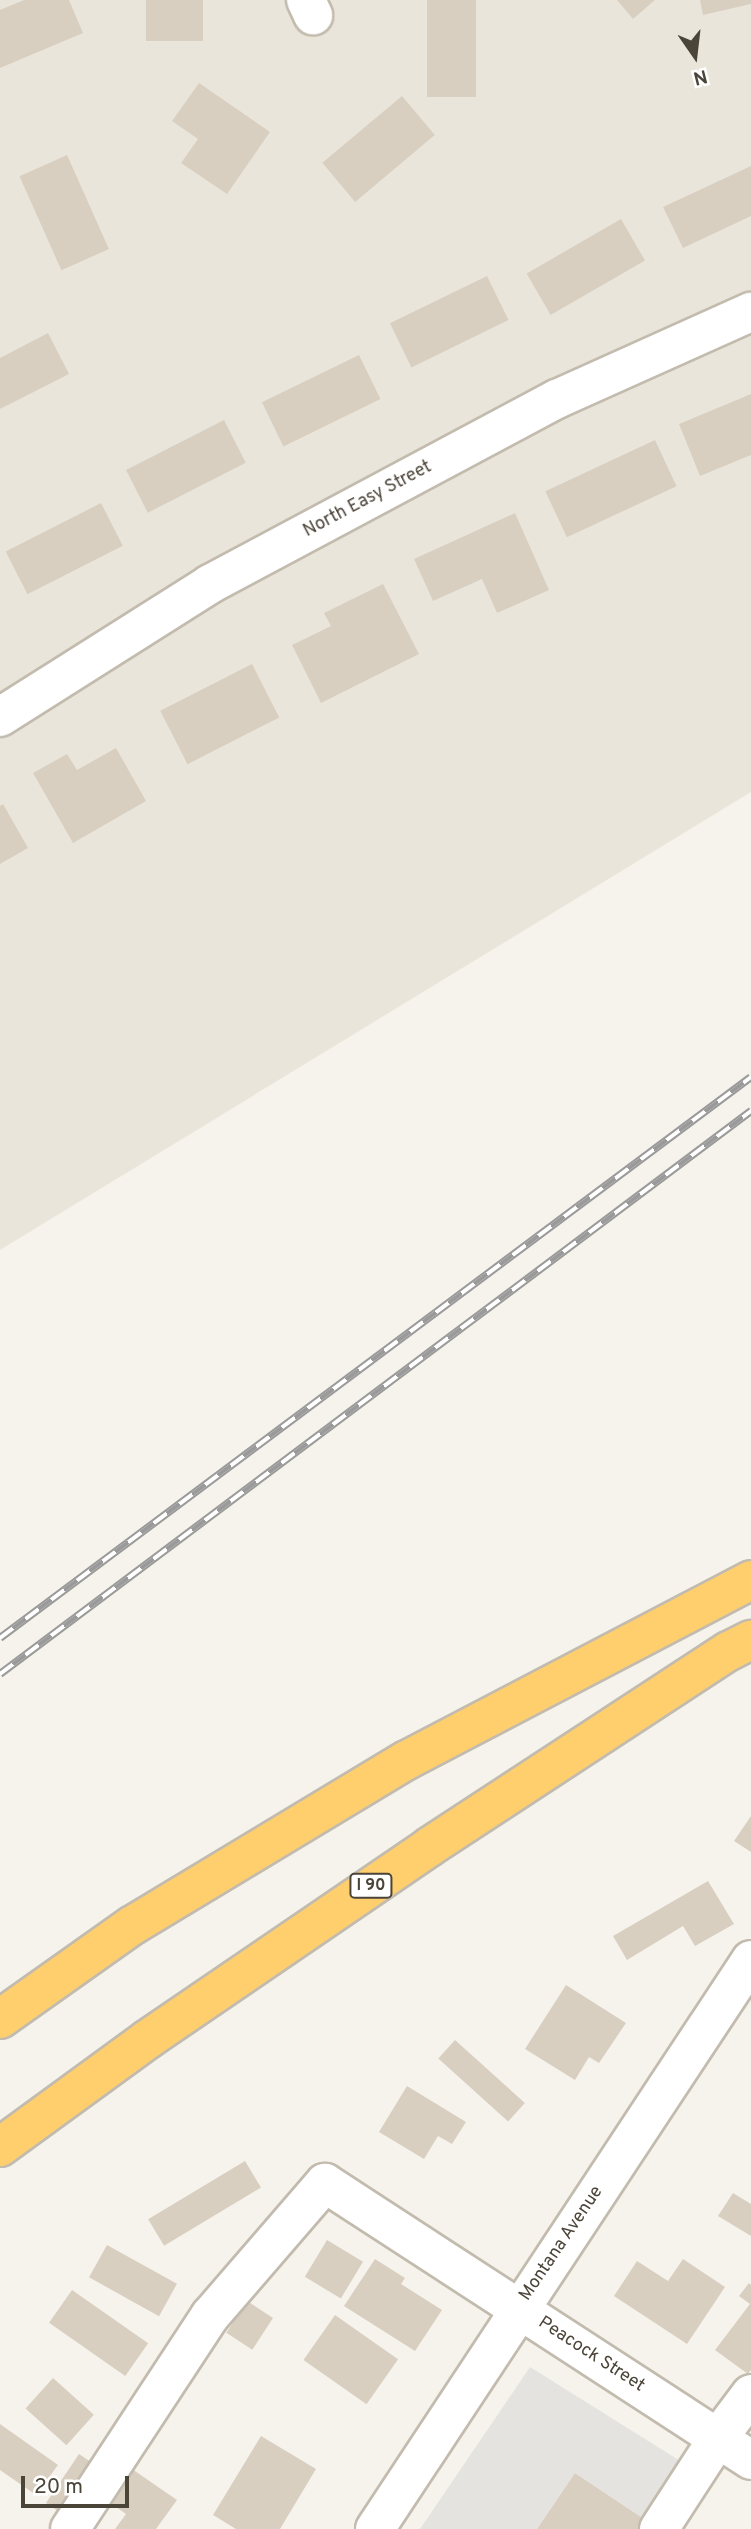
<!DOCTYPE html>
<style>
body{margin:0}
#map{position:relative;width:751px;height:2529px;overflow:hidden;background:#f6f3ec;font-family:Overpass,sans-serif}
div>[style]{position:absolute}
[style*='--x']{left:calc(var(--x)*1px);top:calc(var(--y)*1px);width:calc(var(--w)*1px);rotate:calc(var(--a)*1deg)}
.residential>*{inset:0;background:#eae5da}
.parking>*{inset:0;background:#e5e3e0}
.building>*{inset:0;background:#d8cfc1;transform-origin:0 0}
.roads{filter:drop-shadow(2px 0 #c2bbae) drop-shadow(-2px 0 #c2bbae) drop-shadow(0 2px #c2bbae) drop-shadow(0 -2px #c2bbae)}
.minor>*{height:38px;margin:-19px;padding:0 19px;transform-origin:19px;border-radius:19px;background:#fff}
.highway>*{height:38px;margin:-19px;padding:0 19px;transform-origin:19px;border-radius:19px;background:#ffcf6e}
.rail>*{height:8px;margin-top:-4px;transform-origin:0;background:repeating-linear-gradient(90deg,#fff 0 16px,#9a9a9a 0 32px);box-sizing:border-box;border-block:2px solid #9a9a9a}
span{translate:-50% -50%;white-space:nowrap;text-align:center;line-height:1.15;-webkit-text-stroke:5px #fff;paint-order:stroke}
.shield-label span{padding:2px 5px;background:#fff;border:2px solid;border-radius:5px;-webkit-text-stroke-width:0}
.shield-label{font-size:16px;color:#4b4439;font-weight:700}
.street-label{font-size:18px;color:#4b4439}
.north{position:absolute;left:660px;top:21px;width:70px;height:70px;-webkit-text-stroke:5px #fff;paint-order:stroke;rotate:166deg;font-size:19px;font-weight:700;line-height:28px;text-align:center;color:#4b4439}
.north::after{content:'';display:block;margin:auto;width:24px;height:32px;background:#4b4439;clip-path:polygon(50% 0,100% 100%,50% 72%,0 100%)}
.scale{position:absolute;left:21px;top:2476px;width:108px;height:32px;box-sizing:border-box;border:4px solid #4b4439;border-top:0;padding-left:9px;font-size:21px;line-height:24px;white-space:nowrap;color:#4b4439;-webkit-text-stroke:5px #fff;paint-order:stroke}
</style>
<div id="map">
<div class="residential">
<div style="clip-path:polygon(0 0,751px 0,751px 792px,0 1250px)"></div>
</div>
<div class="parking">
<div style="clip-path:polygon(530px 2367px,685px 2464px,647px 2521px,575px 2473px,537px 2529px,420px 2529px)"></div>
</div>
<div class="building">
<div style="clip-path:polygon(24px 0,69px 0,83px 33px,0 68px,0 10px)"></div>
<div style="left:146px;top:0;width:57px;height:41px"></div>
<div style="left:427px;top:0;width:49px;height:97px"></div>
<div style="clip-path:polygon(617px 0,655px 0,633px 19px)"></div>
<div style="clip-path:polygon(700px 0,751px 0,751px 4px,703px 15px)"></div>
<div style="clip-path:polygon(199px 83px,270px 132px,227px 194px,181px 163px,198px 139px,172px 121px)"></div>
<div style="left:402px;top:96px;width:51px;height:104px;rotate:50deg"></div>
<div style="left:67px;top:155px;width:103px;height:52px;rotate:66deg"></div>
<div style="clip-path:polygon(751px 166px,751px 216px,683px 248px,663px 207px)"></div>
<div style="left:621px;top:219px;width:48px;height:109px;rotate:60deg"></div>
<div style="left:487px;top:276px;width:49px;height:108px;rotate:64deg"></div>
<div style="clip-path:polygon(48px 333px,69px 374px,0 409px,0 358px)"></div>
<div style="left:359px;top:355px;width:49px;height:108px;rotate:64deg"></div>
<div style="clip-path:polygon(751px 394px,751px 455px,700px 476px,679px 424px)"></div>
<div style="left:224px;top:420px;width:48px;height:110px;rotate:63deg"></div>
<div style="left:655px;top:440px;width:51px;height:121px;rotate:65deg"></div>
<div style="left:101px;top:503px;width:48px;height:107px;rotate:63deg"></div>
<div style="clip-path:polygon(515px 513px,549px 590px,497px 613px,482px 579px,433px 601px,414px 559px)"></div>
<div style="clip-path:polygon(383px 584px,419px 654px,321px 703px,292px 645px,331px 626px,324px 613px)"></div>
<div style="left:252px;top:664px;width:60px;height:103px;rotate:63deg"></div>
<div style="clip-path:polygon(116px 748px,146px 801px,73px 843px,33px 773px,67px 754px,77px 770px)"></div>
<div style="clip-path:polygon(3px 804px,28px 848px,0 864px,0 806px)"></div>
<div style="clip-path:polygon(751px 1816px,751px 1852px,734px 1841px)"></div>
<div style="clip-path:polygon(708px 1881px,734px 1924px,695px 1946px,683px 1926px,627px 1960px,613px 1936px)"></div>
<div style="clip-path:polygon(566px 1985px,626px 2023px,599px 2063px,589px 2057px,575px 2080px,525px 2049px)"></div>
<div style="left:455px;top:2040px;width:94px;height:25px;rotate:42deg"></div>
<div style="clip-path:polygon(407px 2086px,466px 2122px,452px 2144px,438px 2136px,424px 2159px,379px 2132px)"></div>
<div style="left:245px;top:2161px;width:31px;height:113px;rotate:59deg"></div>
<div style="clip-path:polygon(733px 2193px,751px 2204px,751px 2236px,718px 2216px)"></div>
<div style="left:327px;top:2240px;width:42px;height:43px;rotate:31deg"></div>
<div style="left:107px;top:2245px;width:80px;height:37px;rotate:29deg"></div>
<div style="clip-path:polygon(375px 2259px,405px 2278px,401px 2284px,442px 2310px,415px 2351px,344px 2306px)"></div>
<div style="clip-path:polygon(683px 2259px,725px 2287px,687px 2344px,614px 2296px,637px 2261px,668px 2281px)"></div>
<div style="clip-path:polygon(749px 2283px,751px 2285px,751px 2370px,748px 2374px,715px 2350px,750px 2304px,739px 2296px)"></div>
<div style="left:72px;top:2290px;width:93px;height:40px;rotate:35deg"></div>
<div style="left:247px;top:2301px;width:31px;height:38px;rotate:33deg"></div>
<div style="left:335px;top:2315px;width:77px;height:55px;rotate:35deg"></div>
<div style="left:53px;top:2378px;width:55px;height:41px;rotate:42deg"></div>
<div style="clip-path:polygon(0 2424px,58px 2465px,36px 2495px,0 2470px)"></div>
<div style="clip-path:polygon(261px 2436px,316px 2469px,280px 2529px,236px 2529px,213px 2515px)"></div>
<div style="left:79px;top:2454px;width:25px;height:59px;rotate:34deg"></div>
<div style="clip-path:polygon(132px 2469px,177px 2500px,156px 2529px,115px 2529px,126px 2514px,109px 2502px)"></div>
<div style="clip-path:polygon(575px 2473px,647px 2521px,642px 2529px,537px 2529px)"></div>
</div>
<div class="roads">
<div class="minor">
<div style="--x:306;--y:0;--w:17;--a:65"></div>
<div style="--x:0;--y:717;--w:249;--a:-32.3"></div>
<div style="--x:210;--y:584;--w:393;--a:-28.1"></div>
<div style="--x:557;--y:399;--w:213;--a:-24.2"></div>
<div style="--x:70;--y:2529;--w:255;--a:-56.7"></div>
<div style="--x:210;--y:2316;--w:176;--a:-49.2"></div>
<div style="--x:325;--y:2183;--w:508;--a:33.03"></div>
<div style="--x:375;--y:2529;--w:682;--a:-56.54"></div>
<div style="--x:659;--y:2529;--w:108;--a:-57"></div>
<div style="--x:718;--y:2438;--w:55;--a:-53.1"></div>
</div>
<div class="highway">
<div style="--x:0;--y:2019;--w:163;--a:-35.3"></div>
<div style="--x:133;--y:1925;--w:320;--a:-31.1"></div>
<div style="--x:407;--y:1760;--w:388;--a:-27.6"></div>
<div style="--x:0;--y:2147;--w:183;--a:-36.1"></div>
<div style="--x:148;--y:2039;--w:340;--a:-34.3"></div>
<div style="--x:429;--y:1847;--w:358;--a:-33.2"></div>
<div style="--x:729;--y:1651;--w:25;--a:-27"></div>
</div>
</div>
<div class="rail">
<div style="--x:0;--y:1638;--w:937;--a:-36.76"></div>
<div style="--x:0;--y:1674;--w:939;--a:-36.86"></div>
</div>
<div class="shield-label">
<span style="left:371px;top:1886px">I 90</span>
</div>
<div class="street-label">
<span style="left:368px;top:500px;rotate:-28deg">North Easy Street</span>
<span style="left:562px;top:2244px;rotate:-56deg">Montana Avenue</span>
<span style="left:591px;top:2355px;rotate:33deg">Peacock Street</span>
</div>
<div class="north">N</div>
<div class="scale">20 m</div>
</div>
